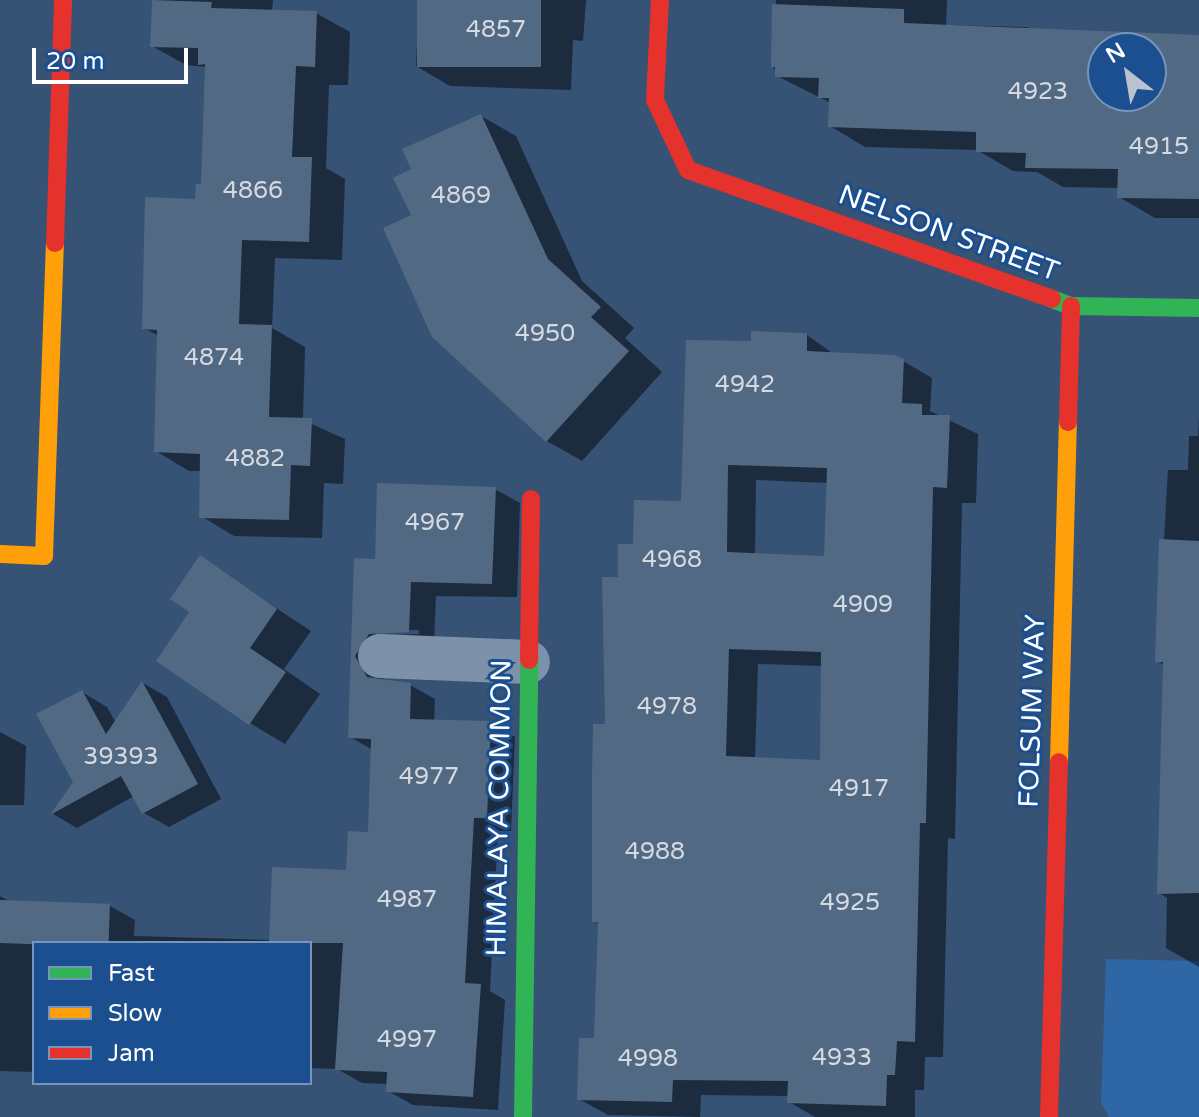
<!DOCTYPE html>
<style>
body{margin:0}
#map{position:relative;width:1199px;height:1117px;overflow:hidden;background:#365274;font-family:"Varela Round",sans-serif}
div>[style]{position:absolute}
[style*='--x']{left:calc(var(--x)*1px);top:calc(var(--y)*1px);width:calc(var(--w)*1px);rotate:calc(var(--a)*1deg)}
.green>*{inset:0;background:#2f66a5}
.shadow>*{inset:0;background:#0007}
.building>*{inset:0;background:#526984;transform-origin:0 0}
.street>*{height:44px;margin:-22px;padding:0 22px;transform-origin:22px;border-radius:22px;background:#7d92a8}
.fast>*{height:18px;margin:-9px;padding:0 9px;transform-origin:9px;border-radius:9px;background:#30b455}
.slow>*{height:18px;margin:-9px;padding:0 9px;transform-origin:9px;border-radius:9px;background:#ff9f0a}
.jam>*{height:18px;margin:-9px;padding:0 9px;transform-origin:9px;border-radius:9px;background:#e5322d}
span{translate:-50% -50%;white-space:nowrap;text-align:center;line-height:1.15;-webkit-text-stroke:6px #1b4f8f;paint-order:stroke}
.number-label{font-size:24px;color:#d4dae0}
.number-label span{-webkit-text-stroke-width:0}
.street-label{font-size:28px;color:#fff}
.legend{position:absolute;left:32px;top:941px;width:280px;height:144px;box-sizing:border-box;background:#1b4f8f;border:2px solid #7695bc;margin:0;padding:10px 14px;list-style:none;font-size:24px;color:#fff}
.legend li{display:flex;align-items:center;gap:16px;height:40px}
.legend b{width:40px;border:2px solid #7695bc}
.north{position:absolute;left:1087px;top:32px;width:80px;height:80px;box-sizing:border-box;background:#1b4f8f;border:2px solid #7695bc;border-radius:50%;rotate:329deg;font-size:22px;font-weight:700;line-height:32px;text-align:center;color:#fff}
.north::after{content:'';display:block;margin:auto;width:28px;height:36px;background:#b9c2ce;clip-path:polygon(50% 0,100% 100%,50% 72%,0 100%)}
.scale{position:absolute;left:32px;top:48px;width:156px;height:36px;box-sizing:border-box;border:4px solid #fff;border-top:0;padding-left:10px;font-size:24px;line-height:28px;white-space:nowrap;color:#fff;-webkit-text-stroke:6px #1b4f8f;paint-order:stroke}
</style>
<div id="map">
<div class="green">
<div style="clip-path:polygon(1106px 959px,1199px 961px,1199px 1117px,1109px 1117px,1101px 1103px)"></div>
</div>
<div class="shadow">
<div style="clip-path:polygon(155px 0,273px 0,272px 12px,316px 13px,350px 32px,348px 85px,329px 85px,326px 168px,345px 179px,342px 260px,275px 258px,272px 328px,305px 347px,303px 420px,345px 439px,343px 484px,324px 483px,322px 538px,234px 536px,201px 516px,202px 471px,189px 471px,156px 451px,159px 336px,144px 328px,203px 186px,207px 67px,186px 65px,152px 46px)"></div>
<div style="clip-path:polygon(419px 0,586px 0,583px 41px,573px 40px,571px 90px,450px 86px,416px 66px)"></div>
<div style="clip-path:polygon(evenodd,776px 0,947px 0,946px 25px,1027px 27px,1039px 34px,1199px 37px,1199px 218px,1155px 218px,1119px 197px,1119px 188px,1063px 187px,1037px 172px,1013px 171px,977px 150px,865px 147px,830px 126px,831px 103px,777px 76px,773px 66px,776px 0,1103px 48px,1151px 48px,1151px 96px,1103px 96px,1103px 48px)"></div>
<div style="clip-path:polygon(481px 116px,516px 136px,582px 281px,634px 328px,625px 338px,662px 372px,582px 461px,547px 441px,434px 336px,413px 216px,413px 170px)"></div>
<div style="clip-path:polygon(evenodd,807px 335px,835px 355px,903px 361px,932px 378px,930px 411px,978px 434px,976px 503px,962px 503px,955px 839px,948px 838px,943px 1057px,925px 1057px,924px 1090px,915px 1090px,915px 1117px,815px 1117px,789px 1102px,790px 1096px,701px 1095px,700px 1117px,608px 1115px,579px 1099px,596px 1040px,600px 924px,594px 921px,620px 579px,635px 546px,683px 503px,753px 343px,807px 335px,756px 480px,829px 483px,826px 558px,755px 555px,756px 480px,807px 335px,758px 664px,823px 666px,822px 762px,755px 759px,758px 664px)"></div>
<div style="clip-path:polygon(1199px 416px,1199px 967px,1166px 948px,1167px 898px,1159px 893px,1165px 665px,1157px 661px,1168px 470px,1188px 470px,1189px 436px,1198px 436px)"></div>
<div style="clip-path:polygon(evenodd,495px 489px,520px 503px,517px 597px,436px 596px,434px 645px,379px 671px,385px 682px,410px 685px,435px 699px,434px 722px,490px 723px,515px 737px,511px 831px,498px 831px,490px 991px,505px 1000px,498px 1110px,413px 1105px,388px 1091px,388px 1084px,362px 1083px,337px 1069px,310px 1068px,310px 943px,34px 943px,34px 1072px,0 1071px,0 896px,21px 908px,110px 906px,135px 920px,134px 936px,271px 940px,348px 872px,370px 834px,373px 750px,350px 737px,356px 560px,377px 561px,495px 489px,419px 630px,419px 634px,376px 635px,376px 631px,419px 630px)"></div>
<div style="clip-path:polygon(200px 558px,311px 631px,284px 669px,320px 694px,285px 744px,250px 723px,192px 612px)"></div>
<div style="clip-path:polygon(143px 683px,167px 697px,221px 799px,169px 827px,144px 813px,134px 796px,77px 828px,53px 814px,75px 783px,82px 692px,107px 707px,116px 723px)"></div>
<div style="clip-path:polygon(0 732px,26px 746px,24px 805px,0 805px)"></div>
</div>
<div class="building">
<div style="clip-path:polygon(152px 0,212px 2px,211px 8px,317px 11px,315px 67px,296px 66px,292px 157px,312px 157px,309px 242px,242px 240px,239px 324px,272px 325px,269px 417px,312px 418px,310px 466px,291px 465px,289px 520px,199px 518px,200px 454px,154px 452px,157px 330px,142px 329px,145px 197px,195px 199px,196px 184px,201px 184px,205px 64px,198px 65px,198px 48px,150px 47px)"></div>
<div style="left:417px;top:0;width:124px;height:67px"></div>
<div style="clip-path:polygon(evenodd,772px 4px,904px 9px,904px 23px,1199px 35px,1199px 199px,1117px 198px,1118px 169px,1025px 168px,1026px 153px,976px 152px,976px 132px,828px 127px,829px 98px,818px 98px,819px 78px,775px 77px,775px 67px,771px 67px,772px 4px,1103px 48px,1151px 48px,1151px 96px,1103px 96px,1103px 48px)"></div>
<div style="clip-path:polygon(481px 114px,548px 259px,601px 307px,591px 317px,629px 351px,546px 442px,432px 337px,383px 228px,411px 215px,393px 178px,411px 169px,402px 149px)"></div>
<div style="clip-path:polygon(evenodd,751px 331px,807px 333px,807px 351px,894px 355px,904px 359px,902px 403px,922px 404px,922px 415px,950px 415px,947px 488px,933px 487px,926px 823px,920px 823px,915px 1042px,897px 1041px,895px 1075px,887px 1075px,886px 1106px,787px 1103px,788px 1081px,673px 1080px,672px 1102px,577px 1100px,579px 1038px,594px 1038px,598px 922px,592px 922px,592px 775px,593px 724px,605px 724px,602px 577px,618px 577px,618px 544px,633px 544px,634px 500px,681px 501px,686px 340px,751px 341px,751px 331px,728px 465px,827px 468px,824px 556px,727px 552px,728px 465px,751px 331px,729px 649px,821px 652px,820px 760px,726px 756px,729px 649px)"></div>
<div style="clip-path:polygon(377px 483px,496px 487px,492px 584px,411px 582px,409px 632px,369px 634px,355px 656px,367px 677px,411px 683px,410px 719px,491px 721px,487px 818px,474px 818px,465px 983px,481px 984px,473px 1097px,386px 1092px,387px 1072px,335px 1070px,343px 943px,269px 943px,272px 867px,346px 870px,348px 831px,368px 832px,371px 739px,348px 738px,354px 558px,375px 559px)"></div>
<div style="clip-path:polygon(1159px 539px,1199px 541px,1199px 893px,1157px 894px,1163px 662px,1155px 662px)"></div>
<div style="clip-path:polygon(200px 555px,277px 609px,250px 648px,286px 672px,249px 725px,156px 661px,189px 612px,170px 599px)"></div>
<div style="clip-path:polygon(142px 681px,198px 784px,142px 814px,121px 776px,50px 815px,73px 782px,36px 714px,82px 690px,106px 734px)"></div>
<div style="left:0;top:900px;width:110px;height:43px;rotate:2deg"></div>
</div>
<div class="street">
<div style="--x:380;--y:656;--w:148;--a:2.3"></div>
</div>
<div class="fast">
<div style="--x:1052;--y:299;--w:20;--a:20"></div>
<div style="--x:1071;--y:306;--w:128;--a:0.9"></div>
<div style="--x:523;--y:1117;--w:457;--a:-89.2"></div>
</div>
<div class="slow">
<div style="--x:0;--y:554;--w:44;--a:2.6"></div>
<div style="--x:44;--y:556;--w:313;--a:-88"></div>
<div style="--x:1059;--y:762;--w:340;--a:-88.5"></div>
</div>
<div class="jam">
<div style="--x:660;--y:0;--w:100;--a:92.9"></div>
<div style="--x:655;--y:100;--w:77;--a:64.8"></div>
<div style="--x:688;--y:170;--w:386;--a:19.5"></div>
<div style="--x:55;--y:243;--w:243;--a:-88.1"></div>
<div style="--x:1068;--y:422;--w:116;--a:-88.5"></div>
<div style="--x:529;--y:660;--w:161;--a:-89.3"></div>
<div style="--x:1049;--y:1117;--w:355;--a:-88.4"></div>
</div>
<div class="number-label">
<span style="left:496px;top:30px">4857</span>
<span style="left:1038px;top:92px">4923</span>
<span style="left:1159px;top:147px">4915</span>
<span style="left:253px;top:191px">4866</span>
<span style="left:461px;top:196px">4869</span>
<span style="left:545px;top:334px">4950</span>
<span style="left:214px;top:358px">4874</span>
<span style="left:745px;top:385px">4942</span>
<span style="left:255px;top:459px">4882</span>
<span style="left:435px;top:523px">4967</span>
<span style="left:672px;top:560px">4968</span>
<span style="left:863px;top:605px">4909</span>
<span style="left:667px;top:707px">4978</span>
<span style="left:121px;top:757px">39393</span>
<span style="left:429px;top:777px">4977</span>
<span style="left:859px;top:789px">4917</span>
<span style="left:655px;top:852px">4988</span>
<span style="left:407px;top:900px">4987</span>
<span style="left:850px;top:903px">4925</span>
<span style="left:407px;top:1040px">4997</span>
<span style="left:842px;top:1058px">4933</span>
<span style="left:648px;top:1059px">4998</span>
</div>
<div class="street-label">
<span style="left:949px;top:233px;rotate:20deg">NELSON STREET</span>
<span style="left:1032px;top:711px;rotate:-88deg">FOLSUM WAY</span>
<span style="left:499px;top:808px;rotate:-89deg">HIMALAYA COMMON</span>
</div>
<ul class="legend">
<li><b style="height:10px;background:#30b455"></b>Fast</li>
<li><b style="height:10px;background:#ff9f0a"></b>Slow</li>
<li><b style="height:10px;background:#e5322d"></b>Jam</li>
</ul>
<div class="north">N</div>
<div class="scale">20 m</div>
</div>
